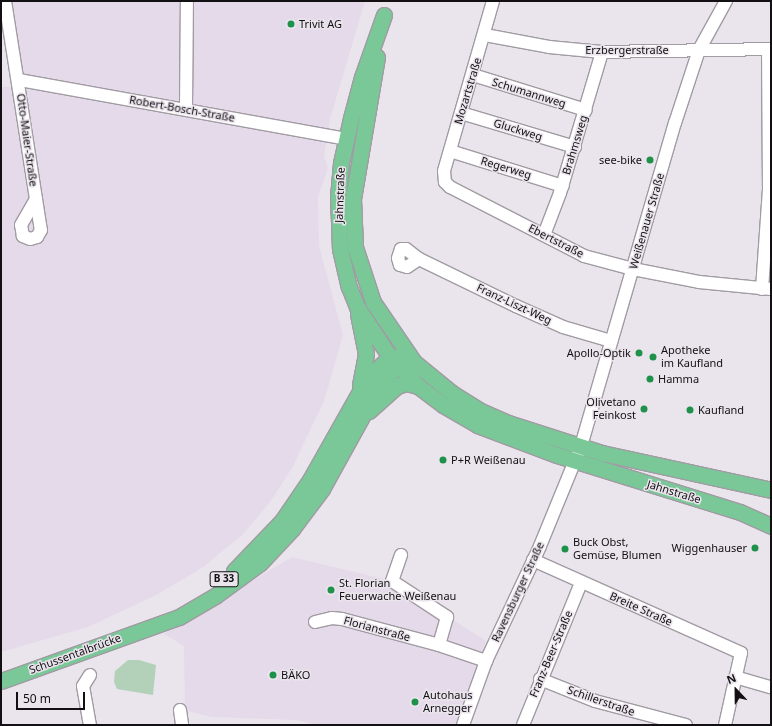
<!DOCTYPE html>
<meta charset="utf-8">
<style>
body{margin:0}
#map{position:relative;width:772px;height:726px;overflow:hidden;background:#eae4ec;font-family:"Noto Sans",sans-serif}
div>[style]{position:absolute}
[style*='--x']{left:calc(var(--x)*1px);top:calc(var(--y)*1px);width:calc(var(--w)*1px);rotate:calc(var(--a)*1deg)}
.built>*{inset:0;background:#e5dae9}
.green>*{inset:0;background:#b3d1b9}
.roads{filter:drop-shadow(1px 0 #a19ba3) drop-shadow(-1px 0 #a19ba3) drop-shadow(0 1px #a19ba3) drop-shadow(0 -1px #a19ba3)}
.minor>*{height:12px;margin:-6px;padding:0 6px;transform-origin:6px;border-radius:6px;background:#fff}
.major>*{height:15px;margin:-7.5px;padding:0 7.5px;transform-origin:7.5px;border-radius:7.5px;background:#7ac798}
.dots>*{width:11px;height:11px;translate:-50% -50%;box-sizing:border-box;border:2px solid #eae4ec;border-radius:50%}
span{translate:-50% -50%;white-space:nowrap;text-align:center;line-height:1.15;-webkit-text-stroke:3px #eae4ec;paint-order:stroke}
.shield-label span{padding:1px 3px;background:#eae4ec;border:1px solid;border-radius:3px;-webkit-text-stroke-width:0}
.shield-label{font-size:10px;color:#121013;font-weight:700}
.poi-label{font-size:11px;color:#121013}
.left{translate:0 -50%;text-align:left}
.right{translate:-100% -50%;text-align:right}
.street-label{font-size:11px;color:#121013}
.frame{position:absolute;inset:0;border:2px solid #121013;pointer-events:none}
.north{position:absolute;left:716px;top:670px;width:40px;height:40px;-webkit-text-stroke:3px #eae4ec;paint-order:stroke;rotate:338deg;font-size:11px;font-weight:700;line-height:16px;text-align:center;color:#121013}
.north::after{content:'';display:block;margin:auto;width:14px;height:18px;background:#121013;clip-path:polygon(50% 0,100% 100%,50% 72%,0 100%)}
.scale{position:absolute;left:16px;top:692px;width:69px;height:18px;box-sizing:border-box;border:2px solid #121013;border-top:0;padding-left:5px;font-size:12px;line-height:14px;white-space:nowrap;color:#121013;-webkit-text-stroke:3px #eae4ec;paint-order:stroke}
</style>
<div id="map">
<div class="built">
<div style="clip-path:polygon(1px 1px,365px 1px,330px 119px,324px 156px,328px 168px,318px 197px,319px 246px,343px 335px,324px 401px,292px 468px,270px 502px,244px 533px,202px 568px,156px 595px,88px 627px,1px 652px,1px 87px,14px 87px)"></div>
<div style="clip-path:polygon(292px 557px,392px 581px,486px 641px,455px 725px,316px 725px,297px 720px,211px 717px,185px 710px,184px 646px,164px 634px)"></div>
</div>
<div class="green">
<div style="clip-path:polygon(128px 660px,139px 660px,156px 665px,153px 695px,117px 689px,114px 682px,115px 671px)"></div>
</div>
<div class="roads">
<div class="minor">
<div style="--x:5;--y:1;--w:232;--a:81.1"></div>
<div style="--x:41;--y:230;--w:8;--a:120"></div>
<div style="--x:37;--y:237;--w:7;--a:164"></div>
<div style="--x:30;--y:239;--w:8;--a:-157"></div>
<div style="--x:23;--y:236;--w:11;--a:-100"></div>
<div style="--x:21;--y:225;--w:30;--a:-60"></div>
<div style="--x:493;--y:1;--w:177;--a:106.1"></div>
<div style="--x:444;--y:171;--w:11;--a:85"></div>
<div style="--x:445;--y:182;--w:7;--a:45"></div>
<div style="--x:450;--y:187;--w:151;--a:27.2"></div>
<div style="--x:584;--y:256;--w:51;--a:14.9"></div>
<div style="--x:633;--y:269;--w:67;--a:11.1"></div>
<div style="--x:699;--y:282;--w:72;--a:5.6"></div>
<div style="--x:485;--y:35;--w:65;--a:10.6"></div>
<div style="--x:549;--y:47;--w:53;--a:5.4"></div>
<div style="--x:602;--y:52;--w:169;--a:-1"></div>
<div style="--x:473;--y:75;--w:118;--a:17.2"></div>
<div style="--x:19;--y:80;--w:332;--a:10.2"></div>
<div style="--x:186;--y:108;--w:107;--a:-89.5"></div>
<div style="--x:461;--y:113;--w:119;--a:16.6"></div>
<div style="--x:450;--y:151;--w:118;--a:17.2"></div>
<div style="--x:544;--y:235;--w:45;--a:-69.1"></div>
<div style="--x:560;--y:193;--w:147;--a:-73.4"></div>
<div style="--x:419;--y:259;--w:14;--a:146"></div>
<div style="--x:407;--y:267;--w:7;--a:-164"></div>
<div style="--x:400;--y:265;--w:7;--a:-106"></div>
<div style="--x:398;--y:258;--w:9;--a:-72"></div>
<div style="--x:401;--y:249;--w:5;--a:0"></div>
<div style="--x:406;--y:249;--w:16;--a:38"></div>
<div style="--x:419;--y:259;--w:108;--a:25.9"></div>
<div style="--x:516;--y:306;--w:51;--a:24.1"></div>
<div style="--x:563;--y:327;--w:50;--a:16.3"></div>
<div style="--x:762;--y:289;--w:99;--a:-86"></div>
<div style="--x:769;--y:190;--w:141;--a:-90.4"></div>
<div style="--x:401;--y:555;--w:28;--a:109"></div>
<div style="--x:392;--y:581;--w:66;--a:33.2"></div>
<div style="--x:447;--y:617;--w:29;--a:106"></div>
<div style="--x:533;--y:560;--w:228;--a:24.1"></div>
<div style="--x:741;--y:653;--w:74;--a:102.5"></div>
<div style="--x:315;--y:622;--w:17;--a:-13"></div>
<div style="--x:332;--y:618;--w:10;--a:6"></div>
<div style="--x:342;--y:619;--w:100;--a:15"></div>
<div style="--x:439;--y:645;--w:50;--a:18.8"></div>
<div style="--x:90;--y:675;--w:13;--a:122"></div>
<div style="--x:83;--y:686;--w:40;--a:80"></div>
<div style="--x:735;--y:677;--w:37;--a:16"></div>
<div style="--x:540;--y:679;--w:59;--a:21.8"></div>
<div style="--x:595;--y:701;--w:94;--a:14.8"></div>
<div style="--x:180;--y:710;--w:15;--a:82"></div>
<div style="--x:463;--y:725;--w:68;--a:-70.2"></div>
<div style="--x:486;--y:661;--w:127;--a:-64.8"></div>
<div style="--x:540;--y:546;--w:108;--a:-67.7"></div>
<div style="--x:581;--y:446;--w:336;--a:-73.8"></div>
<div style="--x:675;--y:123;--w:77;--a:-71.8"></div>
<div style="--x:699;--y:50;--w:56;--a:-61.1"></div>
<div style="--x:523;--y:725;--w:153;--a:-67.8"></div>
</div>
<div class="major">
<div style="--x:384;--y:15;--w:66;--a:109.5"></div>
<div style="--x:362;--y:77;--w:42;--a:105"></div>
<div style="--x:351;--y:118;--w:46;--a:102.5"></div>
<div style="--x:341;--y:163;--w:32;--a:95"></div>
<div style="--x:338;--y:195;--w:54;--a:87.9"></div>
<div style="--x:340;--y:249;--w:39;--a:77"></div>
<div style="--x:349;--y:287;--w:22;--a:68"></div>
<div style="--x:357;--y:307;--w:60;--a:56.6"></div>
<div style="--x:390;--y:357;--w:40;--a:46"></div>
<div style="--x:418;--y:386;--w:31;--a:37"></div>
<div style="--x:443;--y:405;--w:39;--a:30"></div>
<div style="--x:477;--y:425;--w:85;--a:20.6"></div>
<div style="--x:557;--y:455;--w:192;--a:17.3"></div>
<div style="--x:740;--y:512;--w:34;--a:24"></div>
<div style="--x:377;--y:57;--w:144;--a:99.6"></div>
<div style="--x:353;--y:199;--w:48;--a:87.6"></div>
<div style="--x:355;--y:247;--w:58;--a:71.9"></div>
<div style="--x:373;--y:302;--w:73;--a:55.7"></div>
<div style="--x:414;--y:362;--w:49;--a:39.2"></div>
<div style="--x:452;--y:393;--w:34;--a:32"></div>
<div style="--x:481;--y:411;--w:30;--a:24"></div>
<div style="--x:508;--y:423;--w:99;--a:17.7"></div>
<div style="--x:602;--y:453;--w:173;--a:12.3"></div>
<div style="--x:358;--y:314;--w:41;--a:78.7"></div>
<div style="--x:366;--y:354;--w:32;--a:101"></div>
<div style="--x:369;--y:411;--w:38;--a:-42"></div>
<div style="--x:397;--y:386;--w:9;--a:-18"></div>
<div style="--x:406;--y:383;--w:12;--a:14"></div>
<div style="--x:234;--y:571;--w:69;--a:-46.2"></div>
<div style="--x:282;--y:521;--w:50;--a:-55.7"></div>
<div style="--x:310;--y:480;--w:118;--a:-60.6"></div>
<div style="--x:368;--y:377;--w:30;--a:-42"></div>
<div style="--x:390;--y:357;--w:10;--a:0"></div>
<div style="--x:1;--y:681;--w:189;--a:-19.8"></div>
<div style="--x:179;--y:617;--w:42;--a:-30.3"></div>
<div style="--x:215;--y:596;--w:56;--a:-36.3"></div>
<div style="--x:260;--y:563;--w:47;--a:-46.7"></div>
<div style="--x:292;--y:529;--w:50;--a:-53.1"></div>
<div style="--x:322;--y:489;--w:112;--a:-61.1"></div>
<div style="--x:376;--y:391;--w:33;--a:-51"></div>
<div style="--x:397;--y:365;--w:9;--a:-77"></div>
</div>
</div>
<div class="dots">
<div style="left:291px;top:24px;background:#1e914b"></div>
<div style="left:650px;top:160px;background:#1e914b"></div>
<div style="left:639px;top:353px;background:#1e914b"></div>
<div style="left:653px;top:357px;background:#1e914b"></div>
<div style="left:650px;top:379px;background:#1e914b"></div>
<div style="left:644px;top:409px;background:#1e914b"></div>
<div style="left:690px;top:410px;background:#1e914b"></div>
<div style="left:443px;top:460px;background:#1e914b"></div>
<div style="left:755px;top:548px;background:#1e914b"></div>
<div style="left:565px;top:549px;background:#1e914b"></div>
<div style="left:331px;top:590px;background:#1e914b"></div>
<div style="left:273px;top:675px;background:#1e914b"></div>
<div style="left:415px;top:702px;background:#1e914b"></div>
</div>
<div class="shield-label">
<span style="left:224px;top:579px">B 33</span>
</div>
<div class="poi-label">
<span class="left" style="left:299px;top:24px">Trivit AG</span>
<span class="right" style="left:642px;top:160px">see-bike</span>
<span class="left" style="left:661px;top:357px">Apotheke<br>im Kaufland</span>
<span class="right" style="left:631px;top:353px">Apollo-Optik</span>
<span class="left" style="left:658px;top:379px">Hamma</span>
<span class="right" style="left:636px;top:409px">Olivetano<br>Feinkost</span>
<span class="left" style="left:698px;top:410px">Kaufland</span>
<span class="left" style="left:451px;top:460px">P+R Weißenau</span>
<span class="left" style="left:573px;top:549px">Buck Obst,<br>Gemüse, Blumen</span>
<span class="right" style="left:747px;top:548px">Wiggenhauser</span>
<span class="left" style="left:339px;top:590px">St. Florian<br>Feuerwache Weißenau</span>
<span class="left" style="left:281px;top:675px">BÄKO</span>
<span class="left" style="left:423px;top:702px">Autohaus<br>Arnegger</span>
</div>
<div class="street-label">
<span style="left:627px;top:50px">Erzbergerstraße</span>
<span style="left:468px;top:91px;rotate:-73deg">Mozartstraße</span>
<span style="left:529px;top:93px;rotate:17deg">Schumannweg</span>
<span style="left:182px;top:109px;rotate:10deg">Robert-Bosch-Straße</span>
<span style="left:518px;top:130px;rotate:17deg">Gluckweg</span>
<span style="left:27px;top:140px;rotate:82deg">Otto-Maier-Straße</span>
<span style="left:575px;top:145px;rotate:-73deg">Brahmsweg</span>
<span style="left:506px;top:168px;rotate:17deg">Regerweg</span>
<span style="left:340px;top:195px;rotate:-88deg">Jahnstraße</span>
<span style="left:647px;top:221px;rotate:-74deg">Weißenauer Straße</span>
<span style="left:556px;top:241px;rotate:27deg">Ebertstraße</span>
<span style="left:514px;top:304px;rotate:25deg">Franz-Liszt-Weg</span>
<span style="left:674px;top:492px;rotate:17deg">Jahnstraße</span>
<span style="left:518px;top:592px;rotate:-65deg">Ravensburger Straße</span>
<span style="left:641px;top:609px;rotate:24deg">Breite Straße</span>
<span style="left:377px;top:629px;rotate:15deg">Florianstraße</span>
<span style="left:75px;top:654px;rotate:-20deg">Schussentalbrücke</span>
<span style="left:551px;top:654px;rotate:-67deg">Franz-Beer-Straße</span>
<span style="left:601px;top:701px;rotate:19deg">Schillerstraße</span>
</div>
<div class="frame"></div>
<div class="north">N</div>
<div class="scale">50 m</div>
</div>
